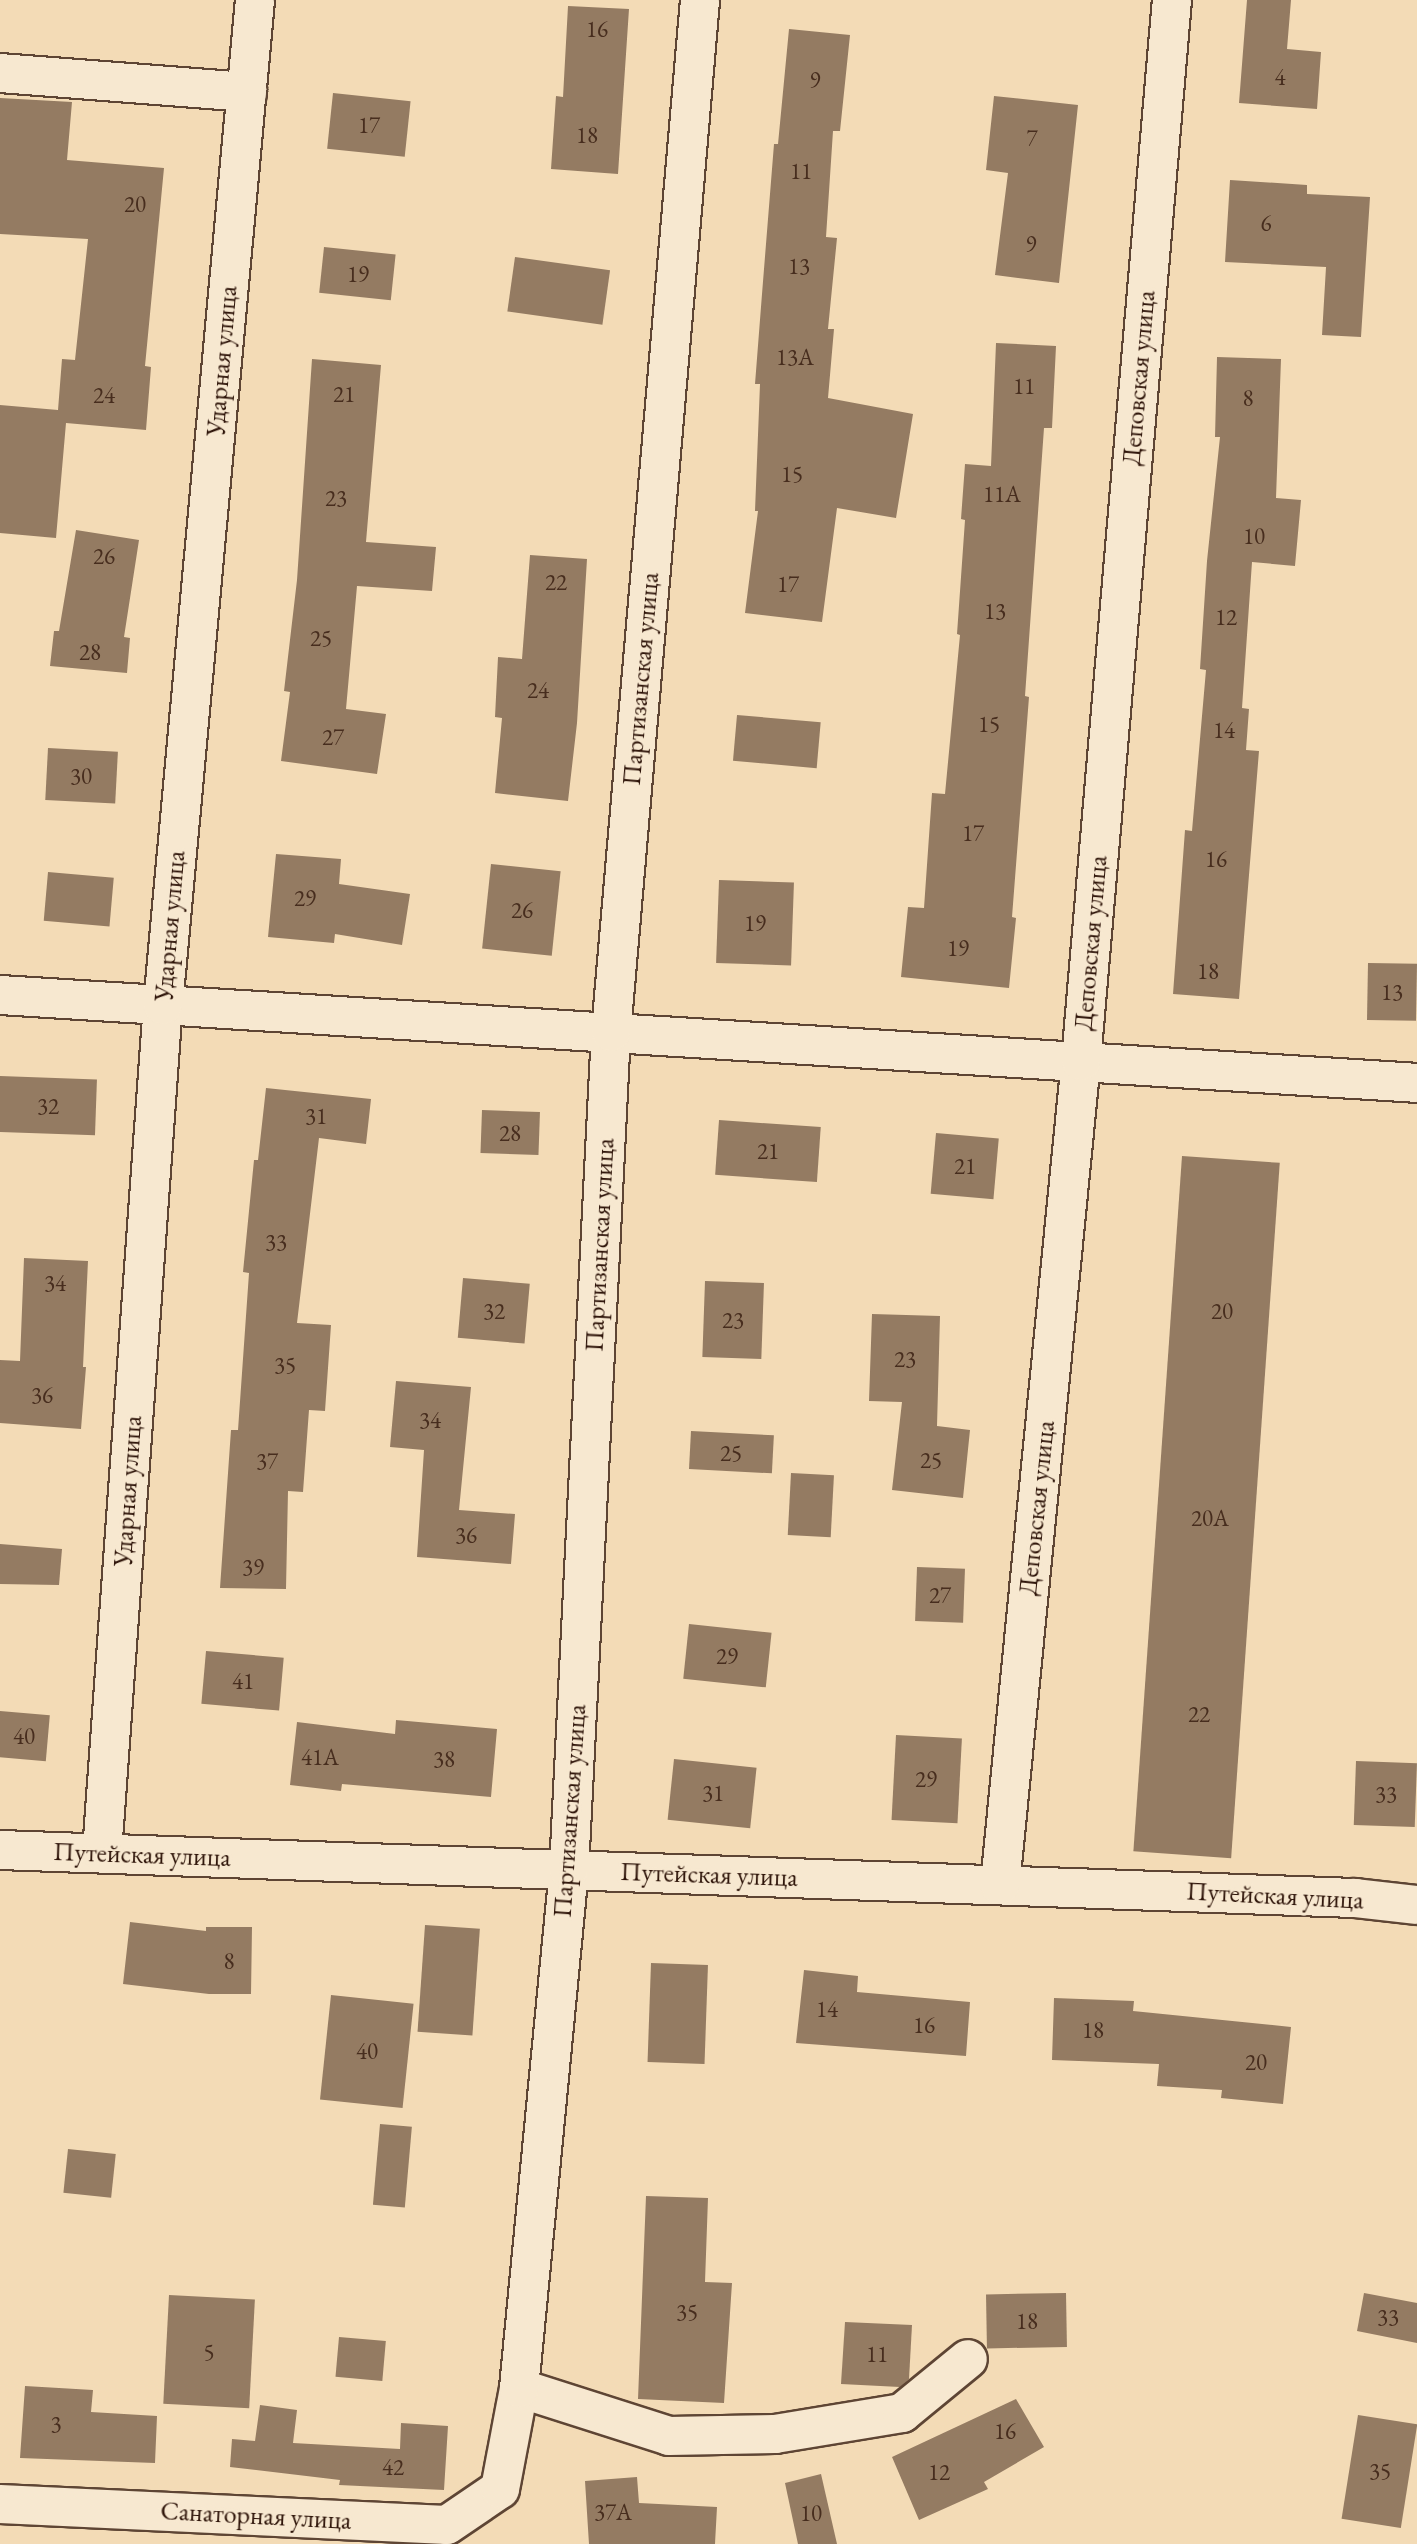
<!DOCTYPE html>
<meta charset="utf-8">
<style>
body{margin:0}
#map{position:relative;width:1417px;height:2544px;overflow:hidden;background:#f3dbb6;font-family:"EB Garamond",serif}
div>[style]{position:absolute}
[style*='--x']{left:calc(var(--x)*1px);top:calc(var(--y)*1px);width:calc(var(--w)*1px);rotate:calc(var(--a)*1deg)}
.building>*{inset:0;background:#947b62;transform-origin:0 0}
.roads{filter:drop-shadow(2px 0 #5e4534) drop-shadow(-2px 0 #5e4534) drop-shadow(0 2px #5e4534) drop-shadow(0 -2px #5e4534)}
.minor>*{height:38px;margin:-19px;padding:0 19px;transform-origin:19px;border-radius:19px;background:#f7e8d0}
span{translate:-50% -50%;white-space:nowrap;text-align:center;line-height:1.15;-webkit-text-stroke:6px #f7e8d0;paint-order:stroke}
.number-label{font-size:23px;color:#472d1e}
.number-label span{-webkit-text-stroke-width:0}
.street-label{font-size:26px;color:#2d1308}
</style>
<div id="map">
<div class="building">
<div style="clip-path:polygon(1247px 0,1291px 0,1287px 49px,1321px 52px,1317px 109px,1239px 103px)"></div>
<div style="clip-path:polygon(568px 6px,629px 9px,618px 174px,551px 169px,556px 96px,563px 97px)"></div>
<div style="clip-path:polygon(789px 29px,850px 35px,840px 131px,833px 131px,826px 237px,837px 238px,828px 329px,834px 329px,828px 398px,913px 414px,896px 518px,837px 508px,822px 622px,745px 613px,758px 511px,755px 511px,760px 384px,755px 384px,762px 294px,774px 144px,778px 144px)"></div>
<div style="left:333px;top:93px;width:78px;height:56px;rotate:6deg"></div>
<div style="clip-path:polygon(994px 96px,1078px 105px,1059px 283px,995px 275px,1008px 173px,986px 170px)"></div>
<div style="clip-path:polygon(0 98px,72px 102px,67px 160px,164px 168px,145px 366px,151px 367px,146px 430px,66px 423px,56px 538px,0 533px,0 405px,58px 410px,62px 359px,75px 360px,88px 239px,0 234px)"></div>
<div style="clip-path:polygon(1230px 180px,1307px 185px,1307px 194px,1370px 197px,1361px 337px,1322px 335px,1326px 267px,1225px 262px)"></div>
<div style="left:324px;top:247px;width:72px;height:46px;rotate:6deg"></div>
<div style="left:515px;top:257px;width:96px;height:55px;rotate:8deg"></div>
<div style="clip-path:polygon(996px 343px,1056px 346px,1052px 428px,1044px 428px,1025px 696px,1029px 697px,1012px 917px,1016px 918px,1009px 988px,901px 977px,908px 907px,924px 908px,932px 793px,945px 794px,960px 635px,957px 634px,965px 520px,961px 519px,965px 464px,991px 466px)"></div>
<div style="clip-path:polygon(1217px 357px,1281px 359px,1276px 498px,1301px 500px,1295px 566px,1252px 562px,1242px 708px,1249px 709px,1246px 750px,1259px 751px,1239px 999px,1173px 994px,1185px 830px,1192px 831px,1206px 670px,1200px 669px,1207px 561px,1220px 437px,1215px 437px)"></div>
<div style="clip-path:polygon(312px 359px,381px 365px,366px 542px,436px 547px,432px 591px,357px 586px,346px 709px,386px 714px,377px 774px,281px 761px,290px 692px,284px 691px,297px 580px)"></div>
<div style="clip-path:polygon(76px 530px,139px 540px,124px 637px,130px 638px,127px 673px,50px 666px,54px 631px,59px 631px)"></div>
<div style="clip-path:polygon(530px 555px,587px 559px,577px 723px,568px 801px,495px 793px,502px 718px,495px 717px,498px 657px,522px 659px)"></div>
<div style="left:737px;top:715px;width:84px;height:46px;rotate:5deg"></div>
<div style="left:48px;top:748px;width:70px;height:52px;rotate:3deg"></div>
<div style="clip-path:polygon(276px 854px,341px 859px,339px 884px,410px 894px,402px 945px,335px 934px,334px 943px,268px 937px)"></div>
<div style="left:491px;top:864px;width:70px;height:85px;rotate:6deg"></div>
<div style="left:48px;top:872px;width:66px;height:49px;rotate:5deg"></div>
<div style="left:719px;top:880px;width:75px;height:83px;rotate:2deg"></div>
<div style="left:1368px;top:963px;width:49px;height:57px;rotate:1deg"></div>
<div style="left:0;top:1076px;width:97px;height:56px;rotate:2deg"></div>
<div style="clip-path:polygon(266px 1088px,371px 1099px,366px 1144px,319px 1138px,297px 1323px,331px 1325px,325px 1411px,309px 1410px,303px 1492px,288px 1491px,286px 1589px,220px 1588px,231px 1430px,238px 1430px,249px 1273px,243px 1272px,254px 1160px,258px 1160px)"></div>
<div style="left:482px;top:1110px;width:58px;height:43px;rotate:2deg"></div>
<div style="left:719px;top:1120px;width:102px;height:55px;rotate:4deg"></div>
<div style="left:936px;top:1133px;width:63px;height:61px;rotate:5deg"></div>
<div style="left:1182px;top:1156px;width:98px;height:697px;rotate:4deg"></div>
<div style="clip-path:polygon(24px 1258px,88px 1261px,83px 1367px,86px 1367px,81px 1429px,0 1423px,0 1360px,20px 1361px)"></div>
<div style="left:463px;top:1278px;width:67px;height:60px;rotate:5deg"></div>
<div style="left:705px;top:1281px;width:59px;height:76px;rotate:2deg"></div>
<div style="clip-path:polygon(872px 1314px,940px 1316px,937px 1426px,970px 1430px,963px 1498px,892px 1490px,902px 1402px,869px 1401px)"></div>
<div style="clip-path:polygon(396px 1381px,471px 1387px,459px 1510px,515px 1514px,511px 1564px,417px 1557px,424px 1450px,390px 1447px)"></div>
<div style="left:691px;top:1431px;width:83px;height:38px;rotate:3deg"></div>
<div style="left:791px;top:1473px;width:43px;height:62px;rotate:3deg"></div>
<div style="clip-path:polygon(0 1544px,62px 1549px,59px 1585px,0 1584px)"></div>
<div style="left:917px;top:1567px;width:48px;height:54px;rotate:2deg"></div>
<div style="left:689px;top:1624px;width:83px;height:55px;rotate:6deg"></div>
<div style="left:206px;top:1651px;width:78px;height:53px;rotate:5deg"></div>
<div style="left:0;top:1711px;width:50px;height:46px;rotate:5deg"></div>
<div style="clip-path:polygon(396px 1720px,497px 1729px,491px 1797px,342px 1784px,341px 1791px,290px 1785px,297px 1722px,395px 1734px)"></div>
<div style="left:896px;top:1735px;width:66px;height:85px;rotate:3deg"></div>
<div style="left:674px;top:1759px;width:83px;height:61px;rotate:6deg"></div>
<div style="left:1356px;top:1761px;width:61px;height:64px;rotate:2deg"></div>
<div style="clip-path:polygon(130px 1922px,206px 1931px,206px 1927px,252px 1927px,251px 1994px,209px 1994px,123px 1984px)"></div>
<div style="left:425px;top:1925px;width:55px;height:107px;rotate:4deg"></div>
<div style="left:651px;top:1963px;width:57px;height:99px;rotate:2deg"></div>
<div style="clip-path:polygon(804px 1970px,858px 1976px,857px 1992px,970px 2002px,966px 2056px,796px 2043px)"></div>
<div style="left:331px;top:1995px;width:83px;height:105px;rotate:6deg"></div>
<div style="clip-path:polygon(1054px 1998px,1134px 2001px,1133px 2011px,1291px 2027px,1283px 2104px,1221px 2098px,1222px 2090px,1157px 2086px,1159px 2064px,1052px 2060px)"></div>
<div style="left:380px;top:2124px;width:32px;height:81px;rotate:5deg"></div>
<div style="left:68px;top:2149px;width:48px;height:44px;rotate:6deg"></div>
<div style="clip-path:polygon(646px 2196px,708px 2198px,705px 2282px,732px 2283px,724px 2403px,638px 2399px)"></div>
<div style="left:1066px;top:2293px;width:54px;height:80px;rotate:89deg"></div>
<div style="clip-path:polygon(1364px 2293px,1417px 2303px,1417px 2343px,1357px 2331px)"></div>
<div style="left:169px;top:2295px;width:86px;height:109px;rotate:3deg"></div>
<div style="clip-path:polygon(845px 2322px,912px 2325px,909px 2379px,900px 2387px,841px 2384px)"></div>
<div style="left:339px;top:2337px;width:47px;height:40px;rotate:5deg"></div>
<div style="clip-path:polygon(25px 2386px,93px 2390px,91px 2412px,157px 2416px,155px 2463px,20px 2458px)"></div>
<div style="clip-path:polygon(1016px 2399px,1044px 2447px,984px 2482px,988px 2489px,919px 2520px,892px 2457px)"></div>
<div style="clip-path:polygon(260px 2405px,297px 2410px,293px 2443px,400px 2449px,401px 2423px,448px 2426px,444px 2490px,339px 2485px,340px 2480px,230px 2467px,232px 2439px,255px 2441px)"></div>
<div style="left:1358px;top:2415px;width:60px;height:105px;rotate:9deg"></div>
<div style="clip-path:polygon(821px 2474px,837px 2544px,798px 2544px,785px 2483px)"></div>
<div style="clip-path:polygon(637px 2477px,639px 2503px,717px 2507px,715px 2544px,589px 2544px,585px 2481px)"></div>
</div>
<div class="roads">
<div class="minor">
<div style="--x:0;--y:73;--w:248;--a:4.4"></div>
<div style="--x:0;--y:995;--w:1420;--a:3.55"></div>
<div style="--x:0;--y:1850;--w:1356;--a:2.03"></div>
<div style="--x:1355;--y:1898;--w:62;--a:6.4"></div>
<div style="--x:102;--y:1853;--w:850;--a:-85.89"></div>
<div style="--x:163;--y:1005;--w:1009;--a:-84.77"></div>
<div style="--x:1000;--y:1885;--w:828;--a:-84.39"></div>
<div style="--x:1081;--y:1061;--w:1065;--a:-85.1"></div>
<div style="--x:519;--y:2388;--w:157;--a:17.7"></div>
<div style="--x:669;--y:2436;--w:106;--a:-1.1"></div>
<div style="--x:775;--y:2434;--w:129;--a:-9.4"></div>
<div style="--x:902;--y:2413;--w:85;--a:-39.3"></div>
<div style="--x:0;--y:2504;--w:447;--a:2.7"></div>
<div style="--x:447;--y:2525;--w:64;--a:-34.2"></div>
<div style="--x:500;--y:2489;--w:103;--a:-79.3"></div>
<div style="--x:519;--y:2388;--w:520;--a:-84.49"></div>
<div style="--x:569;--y:1870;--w:839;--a:-87.13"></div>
<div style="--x:611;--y:1032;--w:1036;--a:-85.07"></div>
</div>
</div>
<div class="number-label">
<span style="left:597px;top:29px">16</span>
<span style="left:1280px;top:77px">4</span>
<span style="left:815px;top:80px">9</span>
<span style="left:369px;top:125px">17</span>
<span style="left:587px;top:135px">18</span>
<span style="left:1032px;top:138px">7</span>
<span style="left:801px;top:171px">11</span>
<span style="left:135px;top:204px">20</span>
<span style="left:1266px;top:223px">6</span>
<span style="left:1031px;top:244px">9</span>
<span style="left:799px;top:266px">13</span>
<span style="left:358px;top:274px">19</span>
<span style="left:795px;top:357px">13А</span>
<span style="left:1024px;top:386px">11</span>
<span style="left:344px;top:394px">21</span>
<span style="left:104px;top:395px">24</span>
<span style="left:1248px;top:398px">8</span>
<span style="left:792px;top:474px">15</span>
<span style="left:1002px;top:494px">11А</span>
<span style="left:336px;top:498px">23</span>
<span style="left:1254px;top:536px">10</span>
<span style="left:104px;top:556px">26</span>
<span style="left:556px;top:582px">22</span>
<span style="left:788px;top:584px">17</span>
<span style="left:995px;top:611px">13</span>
<span style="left:1226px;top:617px">12</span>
<span style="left:321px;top:638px">25</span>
<span style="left:90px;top:652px">28</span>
<span style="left:538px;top:690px">24</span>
<span style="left:989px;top:724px">15</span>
<span style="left:1224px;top:730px">14</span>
<span style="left:333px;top:737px">27</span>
<span style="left:81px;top:776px">30</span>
<span style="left:973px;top:833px">17</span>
<span style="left:1216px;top:859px">16</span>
<span style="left:305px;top:898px">29</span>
<span style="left:522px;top:910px">26</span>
<span style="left:755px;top:923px">19</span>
<span style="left:958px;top:948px">19</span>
<span style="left:1208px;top:971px">18</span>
<span style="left:1392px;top:992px">13</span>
<span style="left:48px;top:1106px">32</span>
<span style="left:316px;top:1116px">31</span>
<span style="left:510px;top:1133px">28</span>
<span style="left:768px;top:1151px">21</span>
<span style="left:965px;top:1166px">21</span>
<span style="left:276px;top:1242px">33</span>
<span style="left:55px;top:1283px">34</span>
<span style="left:494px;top:1311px">32</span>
<span style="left:1222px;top:1311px">20</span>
<span style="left:733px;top:1320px">23</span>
<span style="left:905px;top:1359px">23</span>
<span style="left:285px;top:1365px">35</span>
<span style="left:42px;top:1395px">36</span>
<span style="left:430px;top:1420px">34</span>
<span style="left:731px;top:1453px">25</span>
<span style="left:931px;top:1460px">25</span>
<span style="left:267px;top:1461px">37</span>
<span style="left:1210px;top:1518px">20А</span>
<span style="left:466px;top:1535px">36</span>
<span style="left:253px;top:1567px">39</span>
<span style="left:940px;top:1595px">27</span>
<span style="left:727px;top:1656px">29</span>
<span style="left:243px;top:1681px">41</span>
<span style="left:1199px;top:1714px">22</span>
<span style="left:24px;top:1736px">40</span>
<span style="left:320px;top:1757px">41А</span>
<span style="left:444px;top:1759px">38</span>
<span style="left:926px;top:1779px">29</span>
<span style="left:713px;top:1793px">31</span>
<span style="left:1386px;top:1794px">33</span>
<span style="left:229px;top:1961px">8</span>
<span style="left:827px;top:2009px">14</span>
<span style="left:924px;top:2025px">16</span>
<span style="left:1093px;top:2030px">18</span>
<span style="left:367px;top:2051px">40</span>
<span style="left:1256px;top:2062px">20</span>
<span style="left:687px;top:2312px">35</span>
<span style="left:1388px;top:2317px">33</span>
<span style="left:1027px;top:2321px">18</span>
<span style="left:209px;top:2352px">5</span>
<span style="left:877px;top:2354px">11</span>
<span style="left:56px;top:2424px">3</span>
<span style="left:1005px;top:2431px">16</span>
<span style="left:393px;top:2467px">42</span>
<span style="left:1380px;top:2471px">35</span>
<span style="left:939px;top:2472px">12</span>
<span style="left:613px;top:2512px">37А</span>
<span style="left:811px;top:2513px">10</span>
</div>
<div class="street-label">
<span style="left:222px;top:361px;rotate:-85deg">Ударная улица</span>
<span style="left:1139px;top:378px;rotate:-85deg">Деповская улица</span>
<span style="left:641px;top:679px;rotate:-85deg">Партизанская улица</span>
<span style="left:170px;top:926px;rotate:-85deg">Ударная улица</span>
<span style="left:1091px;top:943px;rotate:-85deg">Деповская улица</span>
<span style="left:600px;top:1245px;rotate:-87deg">Партизанская улица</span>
<span style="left:128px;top:1491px;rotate:-86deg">Ударная улица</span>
<span style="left:1037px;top:1508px;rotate:-84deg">Деповская улица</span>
<span style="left:570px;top:1811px;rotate:-86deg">Партизанская улица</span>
<span style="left:142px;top:1855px;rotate:2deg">Путейская улица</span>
<span style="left:709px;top:1875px;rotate:2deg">Путейская улица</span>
<span style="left:1275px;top:1896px;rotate:3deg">Путейская улица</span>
<span style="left:256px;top:2516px;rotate:3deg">Санаторная улица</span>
</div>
</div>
